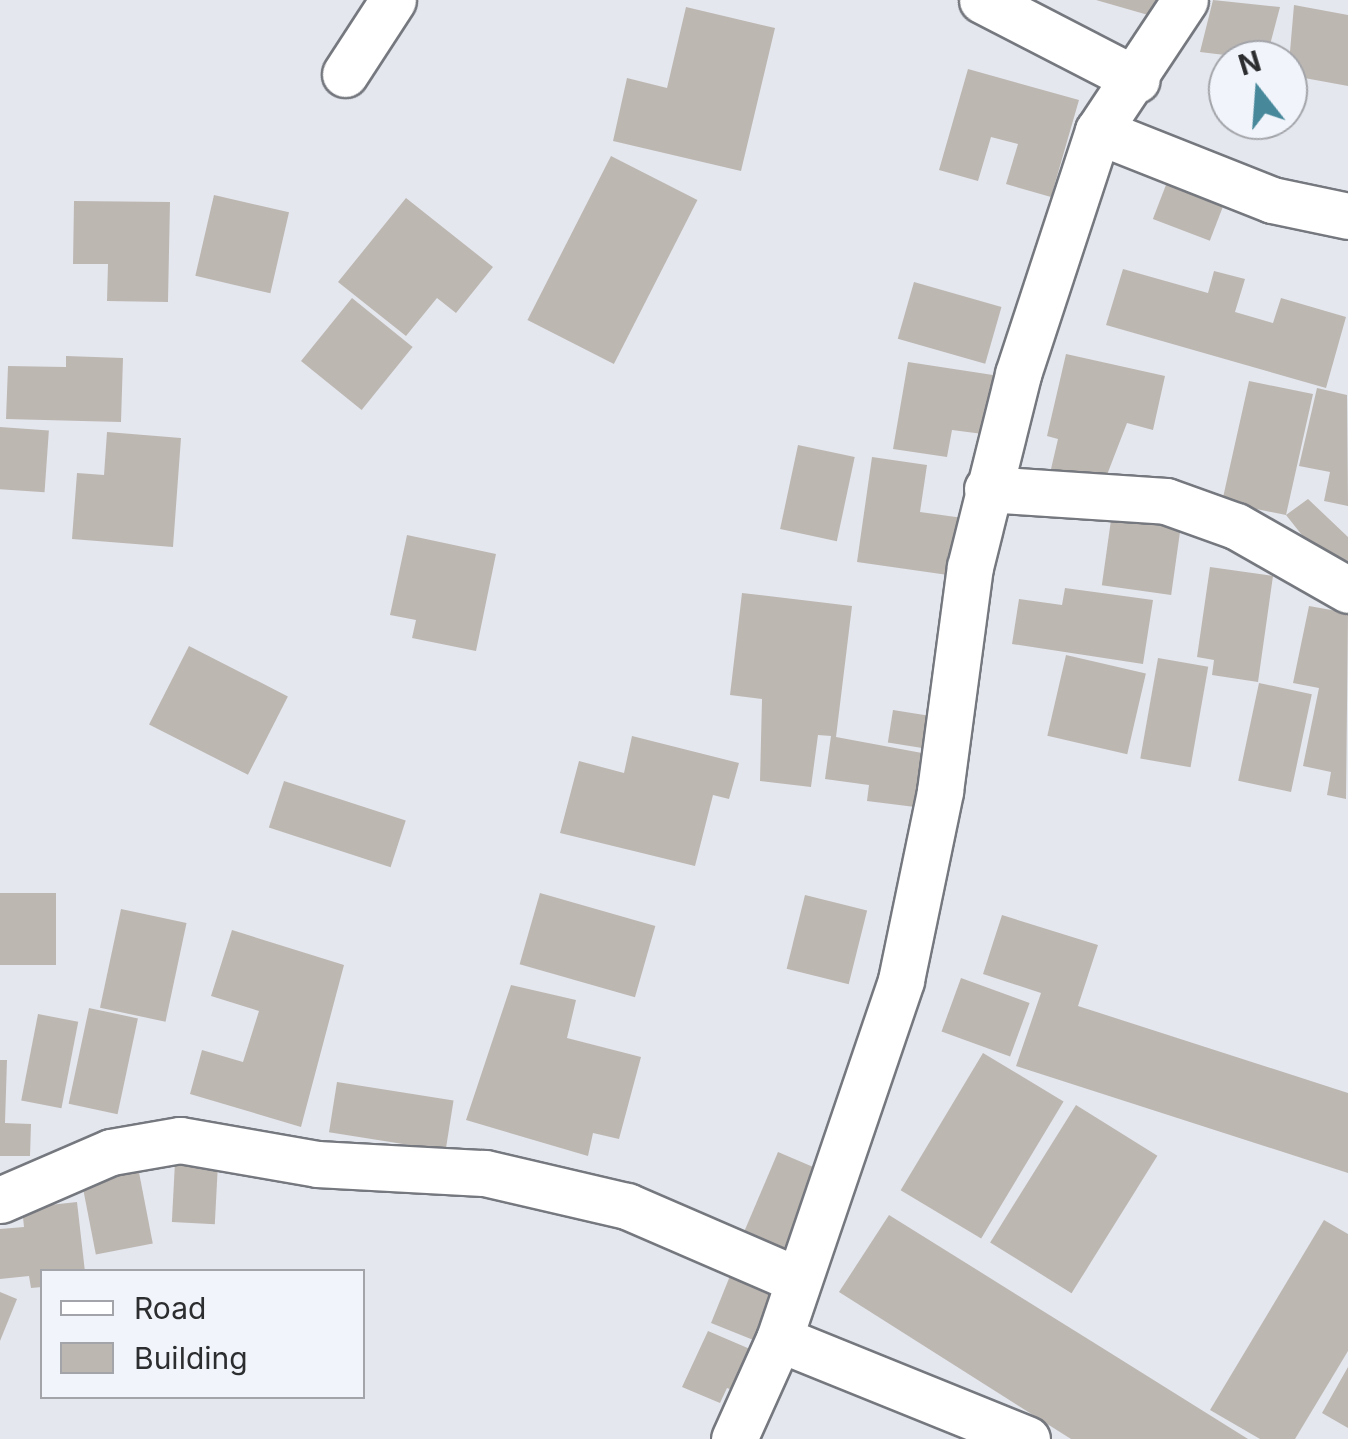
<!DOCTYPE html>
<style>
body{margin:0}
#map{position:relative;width:1348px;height:1439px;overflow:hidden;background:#e4e7ee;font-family:Inter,sans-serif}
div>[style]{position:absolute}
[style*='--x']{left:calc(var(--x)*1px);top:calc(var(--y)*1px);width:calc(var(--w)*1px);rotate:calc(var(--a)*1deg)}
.building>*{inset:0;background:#bdb7b2;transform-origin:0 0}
.roads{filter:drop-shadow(2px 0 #75787e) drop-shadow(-2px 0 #75787e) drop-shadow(0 2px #75787e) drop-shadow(0 -2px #75787e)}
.minor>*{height:45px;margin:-22.5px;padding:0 22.5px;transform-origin:22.5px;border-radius:22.5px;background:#fff}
span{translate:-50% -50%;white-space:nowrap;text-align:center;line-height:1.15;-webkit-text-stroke:9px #f1f4fb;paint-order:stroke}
.legend{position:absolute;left:40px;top:1269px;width:325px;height:130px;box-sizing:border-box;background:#f1f4fb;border:2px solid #a2a4a9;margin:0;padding:12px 18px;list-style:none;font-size:30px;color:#2b2d2f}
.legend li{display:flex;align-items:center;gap:20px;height:50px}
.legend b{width:50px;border:2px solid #a2a4a9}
.north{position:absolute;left:1208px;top:40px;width:100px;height:100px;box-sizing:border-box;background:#f1f4fb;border:2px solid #a2a4a9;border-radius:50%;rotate:343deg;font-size:28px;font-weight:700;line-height:40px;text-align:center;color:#2b2d2f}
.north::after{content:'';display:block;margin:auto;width:35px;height:45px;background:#47889b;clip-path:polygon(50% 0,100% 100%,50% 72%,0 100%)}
</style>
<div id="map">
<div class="building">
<div style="clip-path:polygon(1096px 0,1167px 0,1162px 19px)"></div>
<div style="clip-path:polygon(1213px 0,1280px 7px,1266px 60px,1200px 52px)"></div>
<div style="clip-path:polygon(1294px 5px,1348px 15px,1348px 86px,1288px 75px)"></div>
<div style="clip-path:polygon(686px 7px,775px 28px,741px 171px,613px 141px,627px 78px,667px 88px)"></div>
<div style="clip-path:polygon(968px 69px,1079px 100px,1051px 197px,1006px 184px,1018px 144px,991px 137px,978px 181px,939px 170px)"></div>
<div style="left:611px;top:156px;width:97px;height:184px;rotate:27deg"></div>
<div style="left:1169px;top:177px;width:61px;height:45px;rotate:21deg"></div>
<div style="left:214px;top:195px;width:77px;height:83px;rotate:13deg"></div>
<div style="clip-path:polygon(406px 198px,493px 267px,456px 313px,437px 298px,406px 336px,338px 282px)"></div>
<div style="clip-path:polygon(74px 201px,170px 202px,168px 302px,107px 301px,108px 264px,73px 264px)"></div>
<div style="clip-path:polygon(1123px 269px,1208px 293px,1214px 271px,1245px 279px,1235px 312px,1273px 323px,1281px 298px,1346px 317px,1326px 388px,1106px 325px)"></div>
<div style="left:914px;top:282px;width:91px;height:59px;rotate:16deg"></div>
<div style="left:352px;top:298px;width:78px;height:81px;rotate:39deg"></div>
<div style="clip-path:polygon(1066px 354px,1165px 376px,1153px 430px,1127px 423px,1105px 480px,1051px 469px,1058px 439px,1047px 436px)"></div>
<div style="clip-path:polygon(66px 356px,123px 358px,121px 422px,6px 419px,8px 366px,66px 367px)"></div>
<div style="clip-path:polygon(908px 362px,993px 375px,983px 434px,952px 430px,947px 457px,893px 449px)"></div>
<div style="clip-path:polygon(1249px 381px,1313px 394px,1286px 515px,1308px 499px,1348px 537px,1348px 561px,1313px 549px,1286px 515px,1222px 502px)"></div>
<div style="clip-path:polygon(1317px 388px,1347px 395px,1348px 506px,1324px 501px,1330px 472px,1299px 466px)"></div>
<div style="left:0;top:427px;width:49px;height:62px;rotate:4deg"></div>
<div style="clip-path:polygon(107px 432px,181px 438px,173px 547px,72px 539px,77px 473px,104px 475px)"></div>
<div style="left:798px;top:445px;width:58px;height:86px;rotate:12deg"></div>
<div style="clip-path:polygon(872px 457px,927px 465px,920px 512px,963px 518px,955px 576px,857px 562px)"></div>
<div style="left:1112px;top:513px;width:70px;height:73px;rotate:8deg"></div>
<div style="clip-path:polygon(407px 535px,496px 554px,476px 651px,412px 638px,416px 620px,390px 615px)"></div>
<div style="clip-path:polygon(1210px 567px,1273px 576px,1258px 682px,1212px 675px,1214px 660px,1197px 657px)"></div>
<div style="clip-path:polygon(1065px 588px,1153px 600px,1143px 664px,1012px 644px,1019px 599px,1062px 605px)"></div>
<div style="clip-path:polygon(742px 593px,852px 606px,836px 737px,922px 753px,915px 807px,867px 801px,869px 785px,825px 779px,831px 736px,818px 735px,811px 787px,760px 781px,762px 699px,730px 695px)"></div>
<div style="clip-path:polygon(1309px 606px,1348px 613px,1346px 799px,1327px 795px,1331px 772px,1303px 766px,1319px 688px,1293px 683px)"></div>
<div style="left:189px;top:646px;width:111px;height:88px;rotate:27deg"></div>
<div style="left:1066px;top:655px;width:82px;height:83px;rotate:13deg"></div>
<div style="left:1158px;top:658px;width:51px;height:102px;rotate:10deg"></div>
<div style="left:1259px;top:683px;width:54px;height:100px;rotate:12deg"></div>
<div style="left:893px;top:710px;width:49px;height:33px;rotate:9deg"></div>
<div style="clip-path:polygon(632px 736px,739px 763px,729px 799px,713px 795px,695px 866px,560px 833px,579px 761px,624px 773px)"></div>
<div style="left:284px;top:781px;width:128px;height:49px;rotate:18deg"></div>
<div style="left:0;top:893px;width:56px;height:72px"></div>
<div style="left:540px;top:893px;width:120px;height:74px;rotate:16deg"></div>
<div style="left:805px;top:895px;width:64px;height:76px;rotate:14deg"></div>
<div style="left:121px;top:909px;width:67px;height:101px;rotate:12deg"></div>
<div style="clip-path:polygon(1002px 915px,1098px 945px,1078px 1006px,1348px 1093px,1348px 1173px,1016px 1066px,1041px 993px,983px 974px)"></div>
<div style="clip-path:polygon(232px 930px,344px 965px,301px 1127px,190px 1094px,202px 1050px,243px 1062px,259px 1011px,211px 996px)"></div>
<div style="left:961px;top:978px;width:73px;height:57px;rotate:20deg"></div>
<div style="clip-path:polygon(511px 985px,576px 1000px,567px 1038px,641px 1057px,619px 1139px,593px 1133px,588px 1156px,466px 1120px)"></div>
<div style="left:89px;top:1008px;width:50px;height:98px;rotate:12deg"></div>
<div style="left:38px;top:1014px;width:41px;height:88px;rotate:11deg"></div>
<div style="left:983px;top:1053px;width:94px;height:160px;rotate:31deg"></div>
<div style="clip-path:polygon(0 1060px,7px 1060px,5px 1123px,31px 1124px,30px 1156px,0 1156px)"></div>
<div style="left:337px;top:1082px;width:118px;height:51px;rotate:9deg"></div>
<div style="left:1076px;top:1105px;width:96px;height:162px;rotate:32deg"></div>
<div style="left:778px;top:1152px;width:44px;height:90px;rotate:23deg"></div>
<div style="left:136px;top:1157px;width:88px;height:58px;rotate:79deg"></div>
<div style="left:175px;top:1162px;width:43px;height:60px;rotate:3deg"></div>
<div style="clip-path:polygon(77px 1202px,85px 1272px,42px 1272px,42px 1287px,31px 1288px,29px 1276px,0 1279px,0 1229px,24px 1227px,22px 1208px)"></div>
<div style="clip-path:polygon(889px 1215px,1096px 1344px,1248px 1439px,1071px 1439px,839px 1292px)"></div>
<div style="clip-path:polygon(1324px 1220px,1348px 1234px,1348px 1351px,1295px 1439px,1260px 1439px,1210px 1410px)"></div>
<div style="left:732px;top:1271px;width:45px;height:56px;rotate:22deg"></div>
<div style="clip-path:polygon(0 1292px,17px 1299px,0 1341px)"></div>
<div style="clip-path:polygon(708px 1331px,764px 1355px,747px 1396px,727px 1388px,720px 1403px,682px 1387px)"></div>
<div style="clip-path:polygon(1348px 1367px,1348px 1428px,1322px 1413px)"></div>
</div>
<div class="roads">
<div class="minor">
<div style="--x:982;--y:0;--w:174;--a:27.3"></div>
<div style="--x:345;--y:74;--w:88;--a:-57"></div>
<div style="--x:1098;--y:131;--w:187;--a:21.6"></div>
<div style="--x:1272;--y:200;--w:78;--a:11.9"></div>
<div style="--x:987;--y:489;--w:179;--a:3.8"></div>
<div style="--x:1166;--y:501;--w:74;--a:19.7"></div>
<div style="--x:1236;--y:526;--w:129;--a:29.7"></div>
<div style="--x:0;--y:1200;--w:121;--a:-23.4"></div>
<div style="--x:111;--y:1152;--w:70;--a:-9.9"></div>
<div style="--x:180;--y:1140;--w:139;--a:9.9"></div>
<div style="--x:317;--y:1164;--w:168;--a:3.1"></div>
<div style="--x:485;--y:1173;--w:146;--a:13.1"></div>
<div style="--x:627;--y:1206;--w:181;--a:23.4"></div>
<div style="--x:734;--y:1439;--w:110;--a:-65.8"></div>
<div style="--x:1027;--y:1439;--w:267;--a:-158"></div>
<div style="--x:779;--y:1339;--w:379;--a:-71.2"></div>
<div style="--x:901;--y:980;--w:193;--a:-78.3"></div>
<div style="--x:940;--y:791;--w:226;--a:-82.4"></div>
<div style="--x:970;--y:567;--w:199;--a:-76"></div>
<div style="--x:1018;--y:374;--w:256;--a:-71.8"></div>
<div style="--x:1098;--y:131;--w:157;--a:-56.4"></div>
</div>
</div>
<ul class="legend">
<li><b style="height:12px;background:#fff"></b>Road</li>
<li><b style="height:28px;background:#bdb7b2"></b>Building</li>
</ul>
<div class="north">N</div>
</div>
